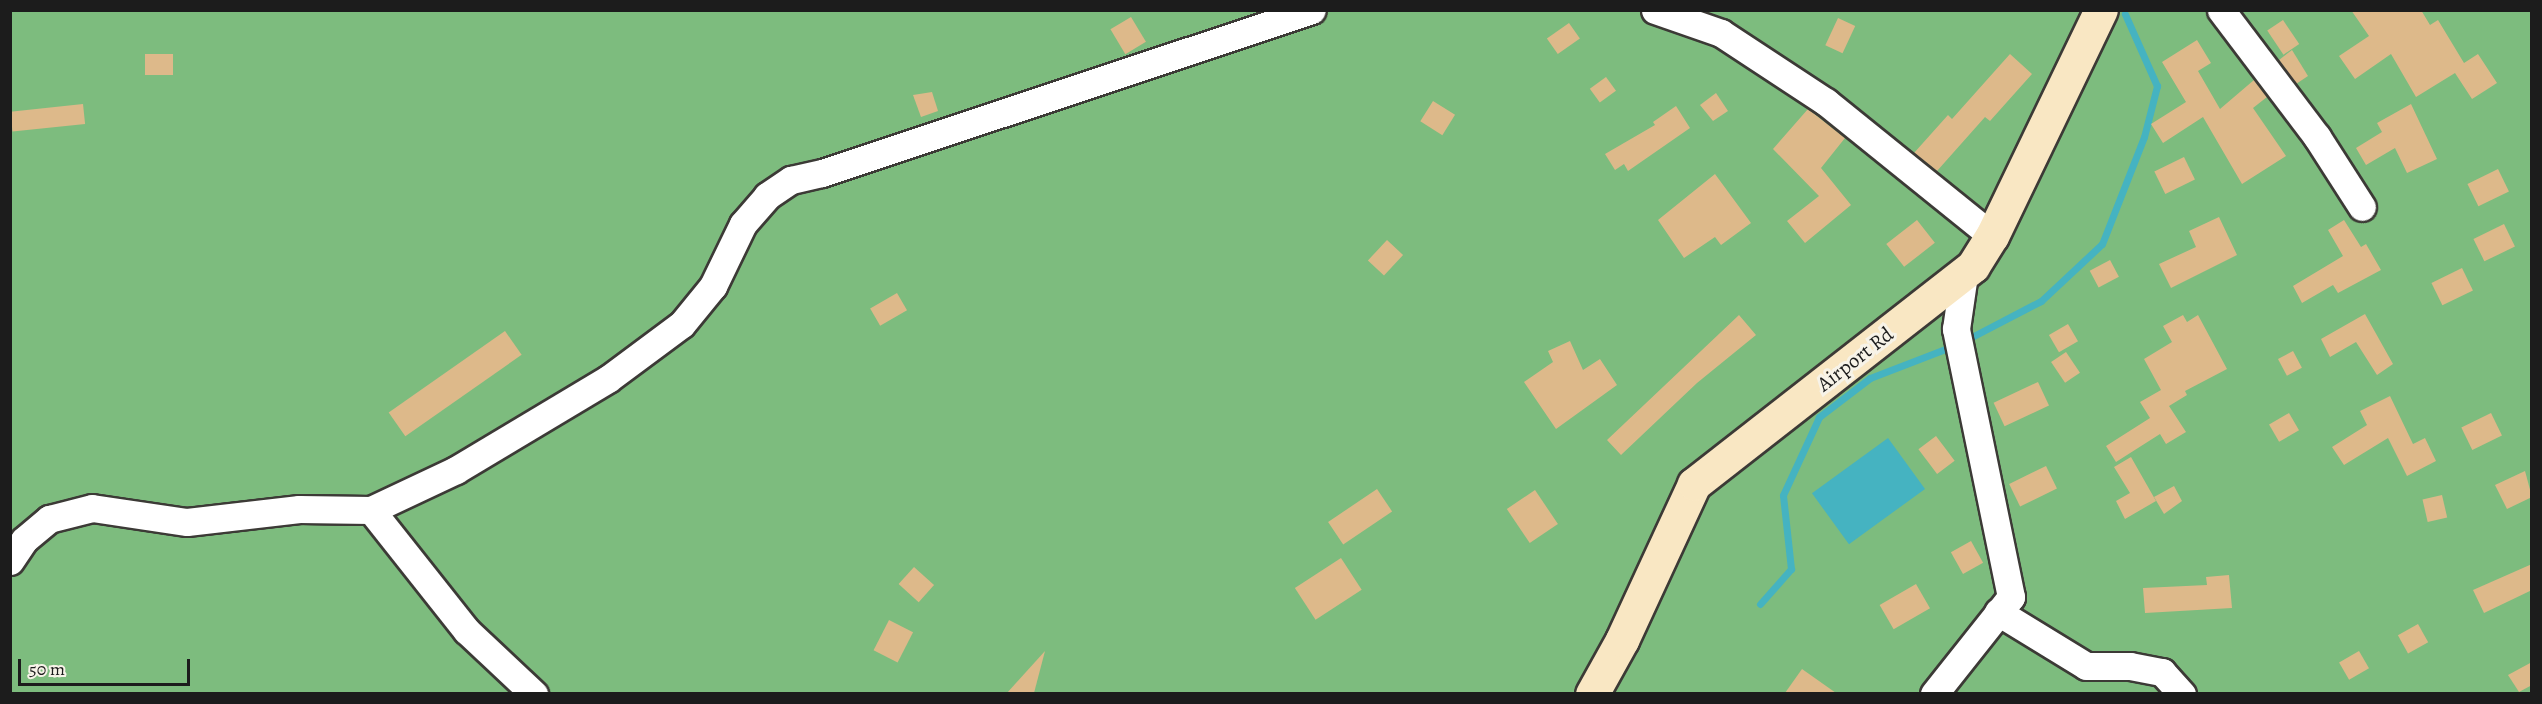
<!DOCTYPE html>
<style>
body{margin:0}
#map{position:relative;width:2542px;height:704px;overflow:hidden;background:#eee3c6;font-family:Alegreya,serif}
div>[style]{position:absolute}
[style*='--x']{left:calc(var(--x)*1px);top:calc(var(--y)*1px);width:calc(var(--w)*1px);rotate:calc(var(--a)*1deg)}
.forest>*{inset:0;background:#7dbc7e;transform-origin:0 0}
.water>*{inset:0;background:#45b3c1;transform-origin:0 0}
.stream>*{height:7px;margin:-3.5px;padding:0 3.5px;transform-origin:3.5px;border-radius:3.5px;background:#45b3c1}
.building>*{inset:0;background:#ddb98a;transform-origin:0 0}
.roads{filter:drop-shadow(2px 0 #3c3a36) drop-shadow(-2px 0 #3c3a36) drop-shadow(0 2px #3c3a36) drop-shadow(0 -2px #3c3a36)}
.minor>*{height:27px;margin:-13.5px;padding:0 13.5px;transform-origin:13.5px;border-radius:13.5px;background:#fff}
.secondary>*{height:33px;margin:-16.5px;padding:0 16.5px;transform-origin:16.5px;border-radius:16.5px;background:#f9e7c3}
span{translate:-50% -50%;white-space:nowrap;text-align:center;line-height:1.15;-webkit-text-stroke:6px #f7f3e8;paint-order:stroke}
.street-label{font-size:21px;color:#1c1c1c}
.frame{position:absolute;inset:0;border:12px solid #1c1c1c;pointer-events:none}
.scale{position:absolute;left:18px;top:659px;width:172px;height:27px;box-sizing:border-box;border:3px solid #1c1c1c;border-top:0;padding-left:8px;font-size:18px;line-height:21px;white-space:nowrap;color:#1c1c1c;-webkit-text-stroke:4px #f7f3e8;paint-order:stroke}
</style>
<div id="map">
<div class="forest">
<div style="left:11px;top:11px;width:2520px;height:682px"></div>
</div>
<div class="water">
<div style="left:1888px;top:438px;width:63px;height:94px;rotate:54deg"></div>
</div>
<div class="stream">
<div style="--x:1964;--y:341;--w:87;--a:-27.5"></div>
<div style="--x:2041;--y:301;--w:83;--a:-43.1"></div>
<div style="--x:2102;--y:244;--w:115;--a:-68.6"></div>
<div style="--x:2144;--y:137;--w:53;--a:-75.7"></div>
<div style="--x:2157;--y:86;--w:79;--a:-114"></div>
<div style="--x:1760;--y:604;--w:47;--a:-48.5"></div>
<div style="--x:1791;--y:569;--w:74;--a:-96.2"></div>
<div style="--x:1783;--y:495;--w:86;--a:-65.2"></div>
<div style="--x:1819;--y:417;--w:64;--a:-37.4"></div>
<div style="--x:1870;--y:378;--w:89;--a:-21.1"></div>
</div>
<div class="building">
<div style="clip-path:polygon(2351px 10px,2421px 10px,2430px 25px,2438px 20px,2464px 63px,2478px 54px,2497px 83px,2472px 99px,2455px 73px,2416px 97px,2391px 54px,2355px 79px,2339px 56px,2369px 36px)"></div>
<div style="left:1131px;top:17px;width:29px;height:24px;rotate:59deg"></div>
<div style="left:1838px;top:18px;width:19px;height:30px;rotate:25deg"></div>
<div style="left:2283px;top:20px;width:29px;height:19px;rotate:56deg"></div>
<div style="left:1569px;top:23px;width:19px;height:27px;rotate:55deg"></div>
<div style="clip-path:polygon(2197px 40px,2211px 63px,2198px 71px,2220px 109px,2254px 80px,2267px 97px,2253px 108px,2286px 156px,2242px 184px,2203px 117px,2163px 143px,2151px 124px,2186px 102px,2162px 62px)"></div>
<div style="clip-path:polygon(2292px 50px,2308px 76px,2296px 84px,2279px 60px)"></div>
<div style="left:173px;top:54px;width:21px;height:28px;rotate:90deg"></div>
<div style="clip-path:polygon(2010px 54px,2032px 74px,1990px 121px,1985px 117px,1937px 171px,1914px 153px,1948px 115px,1952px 119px)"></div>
<div style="left:1606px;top:77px;width:17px;height:20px;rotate:54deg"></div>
<div style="clip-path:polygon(932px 92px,938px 111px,921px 117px,913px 95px)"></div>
<div style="clip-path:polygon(1716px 93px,1728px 111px,1713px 121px,1700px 105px)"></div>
<div style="left:1433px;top:101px;width:26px;height:24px;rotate:32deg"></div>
<div style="left:83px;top:104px;width:20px;height:73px;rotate:84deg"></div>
<div style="clip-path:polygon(2411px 104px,2437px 159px,2407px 173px,2395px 148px,2366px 165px,2356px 148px,2382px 132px,2377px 123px)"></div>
<div style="clip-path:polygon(1676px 106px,1690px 128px,1628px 171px,1624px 164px,1615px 170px,1605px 154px,1655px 125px,1653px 122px)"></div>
<div style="clip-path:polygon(1808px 109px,1845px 138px,1821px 168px,1851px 205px,1805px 243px,1787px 221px,1819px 196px,1773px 149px)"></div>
<div style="left:2184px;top:157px;width:25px;height:33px;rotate:64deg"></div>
<div style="left:2498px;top:169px;width:25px;height:34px;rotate:64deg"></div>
<div style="clip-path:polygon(1715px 174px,1751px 223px,1721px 245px,1715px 237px,1684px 258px,1658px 220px)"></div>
<div style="clip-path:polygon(2219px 217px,2237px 255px,2171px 288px,2159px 264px,2196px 247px,2189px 231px)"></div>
<div style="left:1917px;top:220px;width:29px;height:39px;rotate:52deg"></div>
<div style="clip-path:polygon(2344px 220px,2361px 247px,2366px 244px,2381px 270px,2338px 293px,2333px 285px,2302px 303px,2293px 286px,2343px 256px,2328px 230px)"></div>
<div style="left:2504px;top:224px;width:25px;height:34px;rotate:64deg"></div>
<div style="left:1387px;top:240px;width:22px;height:28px;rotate:43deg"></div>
<div style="left:2110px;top:260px;width:19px;height:23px;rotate:62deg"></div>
<div style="left:2462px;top:268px;width:25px;height:34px;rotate:64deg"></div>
<div style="left:897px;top:293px;width:20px;height:31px;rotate:60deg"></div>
<div style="clip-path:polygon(2365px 314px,2393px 364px,2377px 375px,2356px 342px,2330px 357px,2321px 339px)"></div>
<div style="clip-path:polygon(1739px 315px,1756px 335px,1697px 383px,1621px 455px,1607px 440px)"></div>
<div style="clip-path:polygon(2183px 315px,2187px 322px,2198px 315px,2227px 369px,2185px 391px,2187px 395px,2169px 406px,2186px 432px,2166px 444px,2160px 434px,2116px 462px,2106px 446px,2150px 418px,2140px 402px,2161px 390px,2144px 359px,2172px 342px,2163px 326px)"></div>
<div style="left:2068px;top:324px;width:20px;height:22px;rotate:60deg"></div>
<div style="left:505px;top:331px;width:29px;height:142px;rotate:55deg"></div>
<div style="clip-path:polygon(1570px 341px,1583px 370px,1600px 359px,1617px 385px,1556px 429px,1524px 382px,1553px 362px,1548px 351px)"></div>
<div style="left:2293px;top:351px;width:19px;height:17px;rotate:62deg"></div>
<div style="left:2066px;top:352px;width:25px;height:18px;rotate:56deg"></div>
<div style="left:2038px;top:382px;width:26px;height:49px;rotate:65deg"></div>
<div style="clip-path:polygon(2390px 396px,2413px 444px,2425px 438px,2436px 461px,2407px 476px,2388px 438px,2344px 465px,2332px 447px,2367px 425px,2360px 411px)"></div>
<div style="left:2289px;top:413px;width:20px;height:23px;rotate:60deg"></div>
<div style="left:2491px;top:413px;width:25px;height:33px;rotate:64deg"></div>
<div style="left:1936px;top:436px;width:31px;height:22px;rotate:53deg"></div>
<div style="clip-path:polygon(2131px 457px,2156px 501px,2125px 519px,2116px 501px,2130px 493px,2114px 467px)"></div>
<div style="left:2046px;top:466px;width:25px;height:41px;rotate:64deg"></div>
<div style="clip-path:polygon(2525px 471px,2532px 497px,2507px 509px,2495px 485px)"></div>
<div style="clip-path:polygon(2174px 486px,2182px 501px,2164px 514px,2154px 497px)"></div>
<div style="left:1377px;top:489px;width:27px;height:59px;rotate:56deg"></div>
<div style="left:1535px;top:490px;width:41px;height:34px;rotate:56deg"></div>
<div style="left:2442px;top:495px;width:23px;height:20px;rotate:77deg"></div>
<div style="left:1971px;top:541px;width:25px;height:23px;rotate:61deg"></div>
<div style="left:1341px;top:558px;width:38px;height:55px;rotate:57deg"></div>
<div style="clip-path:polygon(2532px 564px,2532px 590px,2484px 613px,2473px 590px)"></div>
<div style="left:914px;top:567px;width:27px;height:23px;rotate:42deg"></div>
<div style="clip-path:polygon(2229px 575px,2232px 608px,2145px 613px,2143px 588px,2207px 585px,2206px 577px)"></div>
<div style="left:1916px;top:584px;width:28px;height:42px;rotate:60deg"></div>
<div style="left:889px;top:620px;width:27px;height:34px;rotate:27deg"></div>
<div style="left:2418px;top:624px;width:21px;height:23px;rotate:61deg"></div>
<div style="clip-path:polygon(1045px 651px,1034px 693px,1007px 693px)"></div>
<div style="left:2359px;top:651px;width:20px;height:23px;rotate:60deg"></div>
<div style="clip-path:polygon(2532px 662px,2532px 685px,2519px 692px,2508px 675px)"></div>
<div style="clip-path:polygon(1802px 669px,1836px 693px,1785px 693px)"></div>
</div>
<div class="roads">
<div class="minor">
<div style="--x:1655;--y:10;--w:70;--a:19.2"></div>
<div style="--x:1721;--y:33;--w:126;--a:33.3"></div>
<div style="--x:1826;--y:102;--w:213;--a:38.9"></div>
<div style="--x:2221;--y:10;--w:159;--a:52.9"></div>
<div style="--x:2317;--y:137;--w:83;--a:57.3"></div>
<div style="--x:371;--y:510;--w:94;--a:-25.2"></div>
<div style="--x:456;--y:470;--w:177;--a:-30.9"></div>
<div style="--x:608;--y:379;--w:92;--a:-36.6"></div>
<div style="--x:682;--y:324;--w:49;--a:-50.8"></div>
<div style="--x:713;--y:286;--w:69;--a:-64.2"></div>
<div style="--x:743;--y:224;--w:37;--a:-49"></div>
<div style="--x:767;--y:196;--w:29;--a:-34"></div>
<div style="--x:791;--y:180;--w:32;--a:-13"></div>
<div style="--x:822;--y:173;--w:516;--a:-18.4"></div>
<div style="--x:10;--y:561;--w:25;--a:-56"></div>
<div style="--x:24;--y:540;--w:33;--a:-40"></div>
<div style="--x:49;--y:519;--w:44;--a:-14.3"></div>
<div style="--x:92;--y:508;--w:96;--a:8.4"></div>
<div style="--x:187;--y:522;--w:113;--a:-6.6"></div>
<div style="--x:299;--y:509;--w:72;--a:0.8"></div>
<div style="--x:371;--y:510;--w:154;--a:51.6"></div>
<div style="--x:467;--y:631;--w:92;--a:43.2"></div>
<div style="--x:1998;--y:612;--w:103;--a:31.5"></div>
<div style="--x:2086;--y:666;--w:44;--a:0"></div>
<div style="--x:2130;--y:666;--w:33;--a:11"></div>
<div style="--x:2162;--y:672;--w:30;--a:48"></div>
<div style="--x:1934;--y:694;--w:124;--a:-51.6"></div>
<div style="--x:2011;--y:597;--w:274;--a:-101.6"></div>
<div style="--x:1956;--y:329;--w:56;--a:-81.7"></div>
</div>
<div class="secondary">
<div style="--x:1592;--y:694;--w:62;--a:-60.9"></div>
<div style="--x:1622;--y:640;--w:172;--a:-65.2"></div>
<div style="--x:1694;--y:484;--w:354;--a:-38"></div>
<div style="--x:1973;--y:266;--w:36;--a:-58"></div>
<div style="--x:1992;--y:236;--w:251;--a:-64.3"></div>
</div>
</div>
<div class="street-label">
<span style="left:1855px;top:359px;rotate:-38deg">Airport Rd</span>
</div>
<div class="frame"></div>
<div class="scale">50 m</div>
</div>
